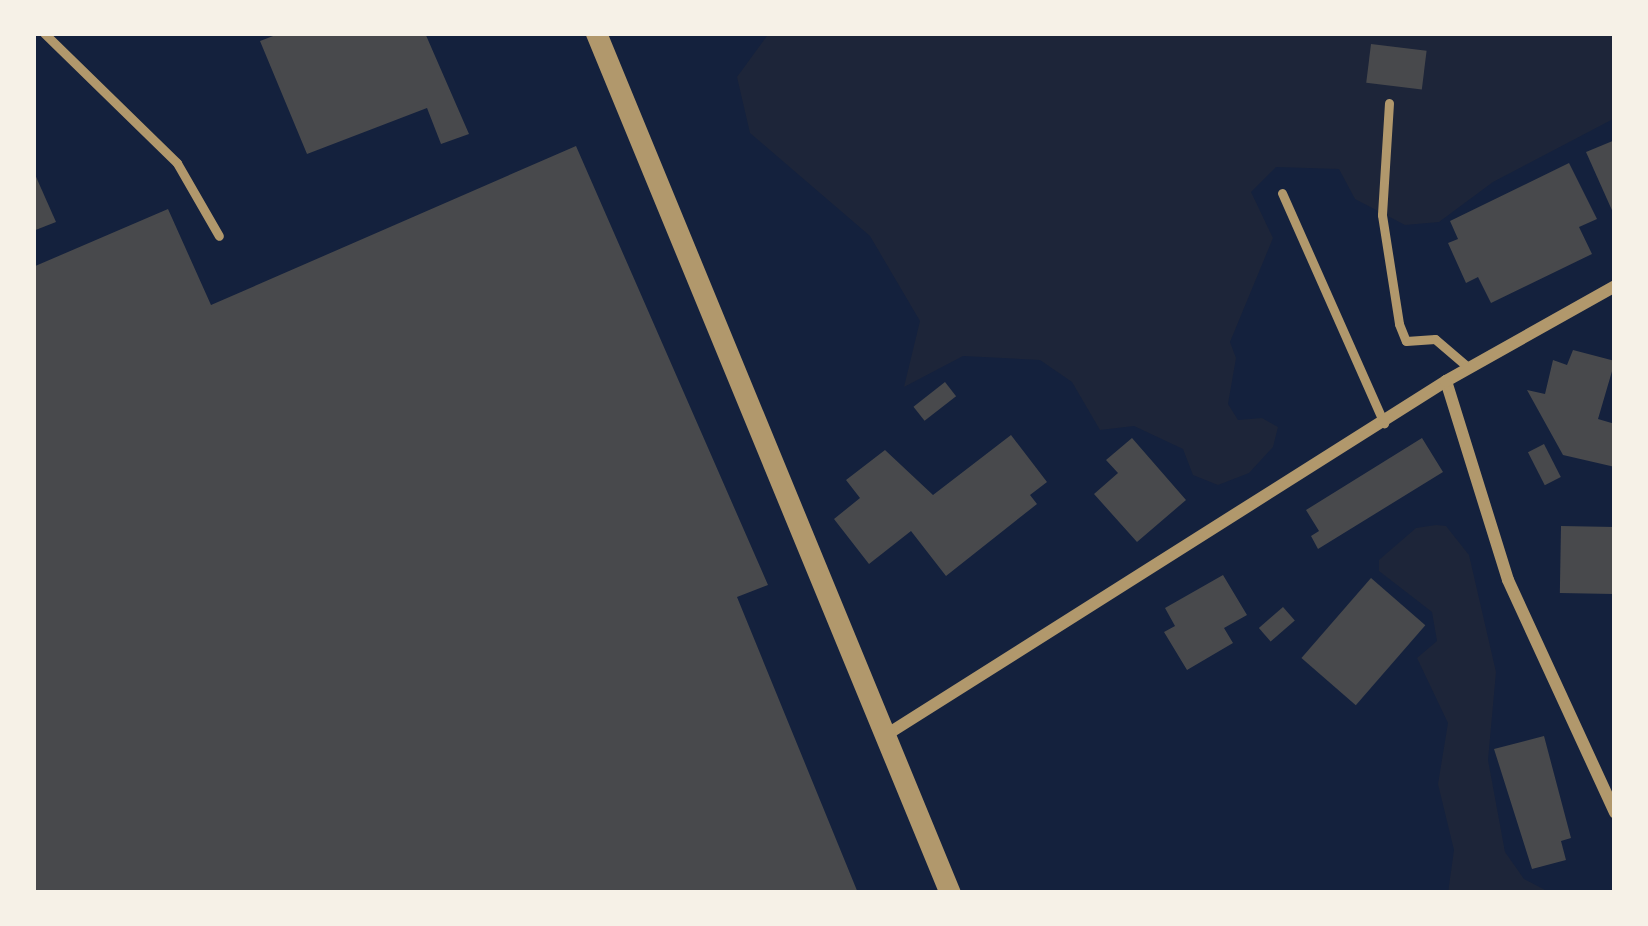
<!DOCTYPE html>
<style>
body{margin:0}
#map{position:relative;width:1648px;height:926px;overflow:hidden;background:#14213d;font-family:Karla,sans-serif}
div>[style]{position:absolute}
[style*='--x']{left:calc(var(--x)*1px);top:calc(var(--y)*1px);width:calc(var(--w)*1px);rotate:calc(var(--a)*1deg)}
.green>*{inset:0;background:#1d2539}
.building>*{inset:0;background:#48494c;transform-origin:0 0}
.service>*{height:9px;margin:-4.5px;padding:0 4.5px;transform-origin:4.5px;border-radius:4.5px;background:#b1986c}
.minor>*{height:12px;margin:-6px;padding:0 6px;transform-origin:6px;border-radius:6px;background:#b1986c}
.tertiary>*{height:21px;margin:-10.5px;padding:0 10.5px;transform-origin:10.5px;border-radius:10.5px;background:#b1986c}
span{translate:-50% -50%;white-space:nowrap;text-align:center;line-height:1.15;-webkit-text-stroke:9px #f6f1e7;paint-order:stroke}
.frame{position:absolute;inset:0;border:36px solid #f6f1e7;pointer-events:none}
</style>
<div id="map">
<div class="green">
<div style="clip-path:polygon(769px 33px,1615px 33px,1615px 118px,1493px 182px,1439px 222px,1405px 225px,1355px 199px,1339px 169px,1276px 167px,1251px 192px,1273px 238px,1230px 342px,1236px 358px,1228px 404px,1238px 420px,1262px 418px,1278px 427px,1273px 447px,1249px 473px,1218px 485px,1193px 475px,1183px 449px,1134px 426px,1100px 430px,1072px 382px,1040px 360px,963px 356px,904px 387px,920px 321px,870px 236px,750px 133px,737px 77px)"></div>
<div style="clip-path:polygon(1436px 525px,1446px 526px,1469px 555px,1496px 672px,1488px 760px,1505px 852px,1524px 879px,1551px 893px,1448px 893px,1454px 850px,1438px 784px,1448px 723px,1417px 658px,1437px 641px,1432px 612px,1379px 571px,1379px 560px,1416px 528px)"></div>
</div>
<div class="building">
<div style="clip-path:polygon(281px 33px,425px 33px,469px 134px,441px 144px,427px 108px,307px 154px,260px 41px)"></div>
<div style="left:1371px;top:44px;width:56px;height:39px;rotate:7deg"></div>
<div style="clip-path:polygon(1615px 140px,1615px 217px,1586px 152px)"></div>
<div style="clip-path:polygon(576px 146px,768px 585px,737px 597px,858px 893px,33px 893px,33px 267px,168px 209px,211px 305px)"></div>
<div style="clip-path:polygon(1569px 163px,1597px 219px,1579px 227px,1592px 254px,1491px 303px,1478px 277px,1466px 283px,1448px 243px,1458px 239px,1450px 221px)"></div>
<div style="clip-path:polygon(33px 170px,56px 222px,33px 231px)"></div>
<div style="clip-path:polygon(1573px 350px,1615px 361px,1598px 419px,1615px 424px,1615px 467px,1563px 455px,1527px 390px,1545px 394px,1553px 360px,1567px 365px)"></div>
<div style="left:945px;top:382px;width:18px;height:40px;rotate:52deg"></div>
<div style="clip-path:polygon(1011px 435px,1047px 482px,1030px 495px,1037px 504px,946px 576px,911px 531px,869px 564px,834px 519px,860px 498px,846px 480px,885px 450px,933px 495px)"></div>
<div style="clip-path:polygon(1132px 438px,1186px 500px,1137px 542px,1094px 494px,1118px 473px,1106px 460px)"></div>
<div style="clip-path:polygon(1422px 438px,1443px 472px,1318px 549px,1311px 536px,1319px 531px,1306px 510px)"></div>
<div style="left:1544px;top:444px;width:37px;height:18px;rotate:63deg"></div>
<div style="left:1561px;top:526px;width:54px;height:67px;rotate:1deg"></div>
<div style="clip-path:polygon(1223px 575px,1247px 615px,1224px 628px,1233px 643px,1187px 670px,1164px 632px,1175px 626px,1165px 608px)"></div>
<div style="left:1371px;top:578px;width:72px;height:106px;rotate:41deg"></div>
<div style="left:1283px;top:607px;width:18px;height:32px;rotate:49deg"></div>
<div style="clip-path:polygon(1544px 736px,1571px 838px,1561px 841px,1566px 860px,1532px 869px,1494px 749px)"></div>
</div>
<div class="service">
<div style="--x:44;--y:33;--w:186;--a:44.3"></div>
<div style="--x:177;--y:163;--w:84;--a:60.1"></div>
<div style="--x:1389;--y:103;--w:112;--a:93.6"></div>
<div style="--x:1382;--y:215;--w:110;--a:81.1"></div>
<div style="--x:1399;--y:324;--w:18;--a:68"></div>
<div style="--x:1406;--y:341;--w:29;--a:-4"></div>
<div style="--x:1435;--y:339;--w:45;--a:40.5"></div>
<div style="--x:1282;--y:193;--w:252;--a:66.1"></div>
</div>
<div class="minor">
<div style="--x:1446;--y:381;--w:208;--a:72.7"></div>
<div style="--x:1508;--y:580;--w:256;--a:65.3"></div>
<div style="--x:886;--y:735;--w:663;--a:-32.3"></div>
<div style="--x:1446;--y:381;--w:194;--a:-29.3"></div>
</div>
<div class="tertiary">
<div style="--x:596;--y:33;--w:930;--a:67.63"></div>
</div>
<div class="frame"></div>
</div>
